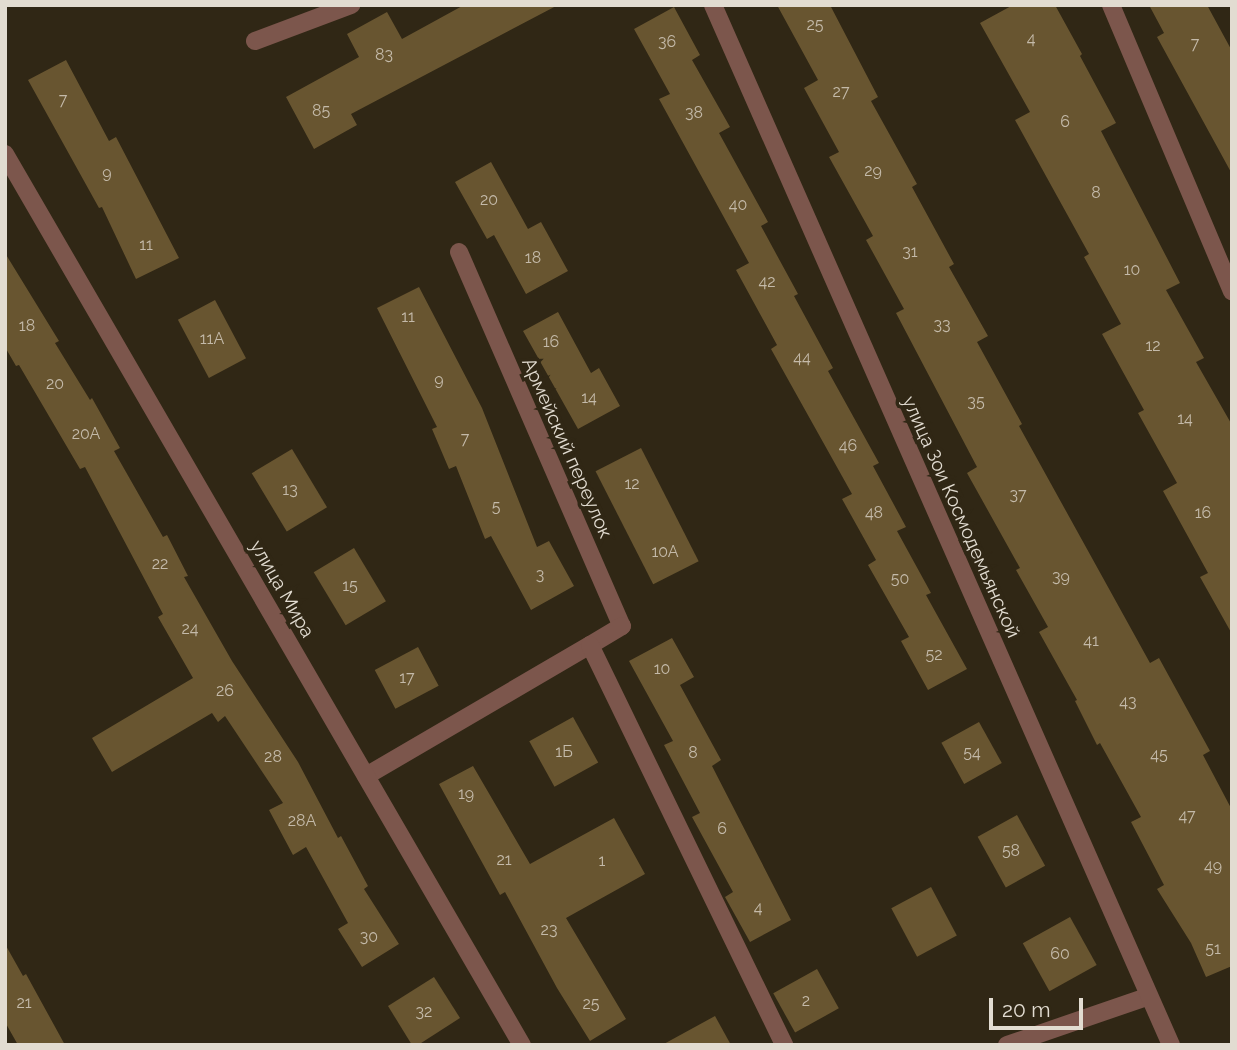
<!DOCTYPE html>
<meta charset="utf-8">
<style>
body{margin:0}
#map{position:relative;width:1237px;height:1050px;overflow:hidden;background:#302715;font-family:Raleway,sans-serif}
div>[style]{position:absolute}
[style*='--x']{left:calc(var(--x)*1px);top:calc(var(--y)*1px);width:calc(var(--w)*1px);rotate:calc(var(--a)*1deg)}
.building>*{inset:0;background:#685530;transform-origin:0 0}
.lane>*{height:18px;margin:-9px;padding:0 9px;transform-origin:9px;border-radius:9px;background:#7c564c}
.street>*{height:18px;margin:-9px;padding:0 9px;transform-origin:9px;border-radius:9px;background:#7c564c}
span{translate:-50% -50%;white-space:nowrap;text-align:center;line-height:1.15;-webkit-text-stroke:7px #302715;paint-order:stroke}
.number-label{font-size:16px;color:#c4baa9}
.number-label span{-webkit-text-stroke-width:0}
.street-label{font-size:19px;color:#e2dcd1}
.frame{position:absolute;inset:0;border:7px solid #e2dcd1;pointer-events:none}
.scale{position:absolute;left:989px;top:998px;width:94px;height:32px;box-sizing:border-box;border:4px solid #e2dcd1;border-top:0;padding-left:9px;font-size:21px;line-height:24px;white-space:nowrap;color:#e2dcd1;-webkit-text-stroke:5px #302715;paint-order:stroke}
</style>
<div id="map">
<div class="building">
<div style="clip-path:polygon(464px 5px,558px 5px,351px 114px,357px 125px,314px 149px,286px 97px,359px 57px,347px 34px,387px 12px,402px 39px)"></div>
<div style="clip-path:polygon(777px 5px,830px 5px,878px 97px,871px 101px,917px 184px,912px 187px,954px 264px,949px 267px,988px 336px,977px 342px,1022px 424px,1019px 426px,1150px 663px,1159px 658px,1210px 751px,1203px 755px,1232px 810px,1232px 966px,1206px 977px,1191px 943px,1157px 889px,1164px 885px,1131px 822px,1141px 817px,1100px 743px,1097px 745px,1075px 701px,1077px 700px,1039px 632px,1048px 627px,1016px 570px,1020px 568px,967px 473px,977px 467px,896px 313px,904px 309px,866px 240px,873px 236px,829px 157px,839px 152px,804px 88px,818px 80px)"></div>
<div style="clip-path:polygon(1013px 5px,1055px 5px,1082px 54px,1080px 56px,1116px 123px,1101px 131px,1180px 283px,1166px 290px,1204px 358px,1196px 362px,1232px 425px,1232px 634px,1200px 577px,1208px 573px,1163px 491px,1177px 483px,1138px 413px,1144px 410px,1102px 334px,1121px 324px,1084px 257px,1089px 254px,1015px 120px,1030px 112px,980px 23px)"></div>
<div style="clip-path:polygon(1149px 5px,1207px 5px,1232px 51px,1232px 174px,1157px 37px,1164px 33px)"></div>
<div style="clip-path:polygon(674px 7px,700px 55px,692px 60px,730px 127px,719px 133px,768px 222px,761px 226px,798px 294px,794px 296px,833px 368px,828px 371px,879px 463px,873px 466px,906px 527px,897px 531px,931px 593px,926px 595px,967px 669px,928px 690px,901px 641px,909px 637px,868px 565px,876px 560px,842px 499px,852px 494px,771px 349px,777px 345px,736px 270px,749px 263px,659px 99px,670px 94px,634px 29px)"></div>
<div style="clip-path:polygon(66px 60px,109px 141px,116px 137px,179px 258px,136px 279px,102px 207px,99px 208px,28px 80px)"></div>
<div style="clip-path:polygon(491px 162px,528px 229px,541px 222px,568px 271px,526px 294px,494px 235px,487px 239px,455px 182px)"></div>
<div style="clip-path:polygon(5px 253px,59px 341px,55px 343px,90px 400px,92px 398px,120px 448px,114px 451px,163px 537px,167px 535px,188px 576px,184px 577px,232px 661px,298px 762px,338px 838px,341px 836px,368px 886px,364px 889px,399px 944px,362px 967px,338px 929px,348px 923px,306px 847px,293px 855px,269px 810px,283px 803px,225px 716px,218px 722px,212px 713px,112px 772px,92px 738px,193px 678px,158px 617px,163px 614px,85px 467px,80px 469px,19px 365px,16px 366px,5px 347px)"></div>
<div style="clip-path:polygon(419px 287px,482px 408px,537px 547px,549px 541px,574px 586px,531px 610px,491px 536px,485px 539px,456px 466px,449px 469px,432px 429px,437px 427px,377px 308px)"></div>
<div style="left:215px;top:300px;width:66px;height:42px;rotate:62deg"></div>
<div style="clip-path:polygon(558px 312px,591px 373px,599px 368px,620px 406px,578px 429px,523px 331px)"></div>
<div style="left:641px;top:448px;width:127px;height:51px;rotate:63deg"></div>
<div style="left:292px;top:449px;width:68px;height:47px;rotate:59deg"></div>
<div style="left:354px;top:548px;width:62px;height:47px;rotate:59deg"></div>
<div style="clip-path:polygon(672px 638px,694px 677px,680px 685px,721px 760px,712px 766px,791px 920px,750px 942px,725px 897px,733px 892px,692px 817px,700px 813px,664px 745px,673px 741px,629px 661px)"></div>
<div style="left:418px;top:647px;width:44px;height:49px;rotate:62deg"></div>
<div style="left:573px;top:717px;width:52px;height:50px;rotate:61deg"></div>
<div style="left:979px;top:722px;width:47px;height:43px;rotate:61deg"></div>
<div style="clip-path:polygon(473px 766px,530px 864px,614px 818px,645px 874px,566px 918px,626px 1019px,590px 1041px,557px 988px,505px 892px,500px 895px,439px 784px)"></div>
<div style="left:1017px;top:815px;width:58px;height:45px;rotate:61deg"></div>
<div style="left:931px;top:887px;width:55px;height:45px;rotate:62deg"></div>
<div style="left:1070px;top:917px;width:55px;height:54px;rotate:61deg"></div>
<div style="clip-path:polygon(5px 944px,23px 976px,26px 974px,65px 1045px,18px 1045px,5px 1022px)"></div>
<div style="left:817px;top:969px;width:45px;height:50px;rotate:61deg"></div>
<div style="clip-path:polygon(434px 977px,460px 1018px,418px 1045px,412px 1045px,388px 1006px)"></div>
<div style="clip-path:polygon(715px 1016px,731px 1045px,662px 1045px)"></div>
</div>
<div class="lane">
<div style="--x:459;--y:252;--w:408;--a:66.5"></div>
<div style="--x:622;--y:626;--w:37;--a:149"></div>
<div style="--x:366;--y:776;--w:259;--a:-30.3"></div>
<div style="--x:590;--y:645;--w:445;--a:64.1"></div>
<div style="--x:1007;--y:1045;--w:150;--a:-19"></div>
</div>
<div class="street">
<div style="--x:713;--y:5;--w:1136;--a:66.23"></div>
<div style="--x:1111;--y:5;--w:311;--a:67.1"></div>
<div style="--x:255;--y:41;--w:103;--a:-20.6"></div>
<div style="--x:5;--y:154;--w:1030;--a:59.88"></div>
</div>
<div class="number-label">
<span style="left:815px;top:25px">25</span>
<span style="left:1031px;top:39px">4</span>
<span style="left:667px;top:42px">36</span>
<span style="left:1195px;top:44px">7</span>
<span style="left:384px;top:55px">83</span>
<span style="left:841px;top:92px">27</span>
<span style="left:63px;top:100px">7</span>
<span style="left:321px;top:111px">85</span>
<span style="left:694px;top:113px">38</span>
<span style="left:1065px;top:122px">6</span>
<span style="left:873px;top:171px">29</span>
<span style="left:107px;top:173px">9</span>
<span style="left:1096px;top:193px">8</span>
<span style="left:489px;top:200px">20</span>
<span style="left:738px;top:205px">40</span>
<span style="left:146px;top:245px">11</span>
<span style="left:910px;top:252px">31</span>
<span style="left:533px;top:258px">18</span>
<span style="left:1132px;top:270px">10</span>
<span style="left:767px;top:282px">42</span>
<span style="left:408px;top:317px">11</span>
<span style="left:942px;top:325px">33</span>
<span style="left:27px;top:326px">18</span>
<span style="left:212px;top:339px">11А</span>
<span style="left:551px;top:342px">16</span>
<span style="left:1153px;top:346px">12</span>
<span style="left:802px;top:358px">44</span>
<span style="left:439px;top:380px">9</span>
<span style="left:55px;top:384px">20</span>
<span style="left:589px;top:398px">14</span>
<span style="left:976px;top:402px">35</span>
<span style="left:1185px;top:419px">14</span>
<span style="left:86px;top:434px">20А</span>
<span style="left:465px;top:439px">7</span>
<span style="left:848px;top:446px">46</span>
<span style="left:632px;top:484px">12</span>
<span style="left:290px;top:490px">13</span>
<span style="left:1018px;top:495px">37</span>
<span style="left:496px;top:507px">5</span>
<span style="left:874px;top:513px">48</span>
<span style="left:1203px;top:513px">16</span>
<span style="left:665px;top:552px">10А</span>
<span style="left:160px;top:564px">22</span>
<span style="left:540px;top:575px">3</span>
<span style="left:1061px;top:577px">39</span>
<span style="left:900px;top:579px">50</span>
<span style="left:350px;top:586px">15</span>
<span style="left:190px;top:629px">24</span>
<span style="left:1091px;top:641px">41</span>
<span style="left:934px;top:655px">52</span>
<span style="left:662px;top:669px">10</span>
<span style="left:407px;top:678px">17</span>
<span style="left:225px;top:691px">26</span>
<span style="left:1128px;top:702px">43</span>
<span style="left:564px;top:752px">1Б</span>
<span style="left:693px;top:753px">8</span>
<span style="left:972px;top:753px">54</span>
<span style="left:1159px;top:755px">45</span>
<span style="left:273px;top:757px">28</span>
<span style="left:466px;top:794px">19</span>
<span style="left:1187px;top:816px">47</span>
<span style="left:302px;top:821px">28А</span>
<span style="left:722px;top:829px">6</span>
<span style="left:1011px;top:851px">58</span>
<span style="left:504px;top:860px">21</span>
<span style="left:602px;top:861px">1</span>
<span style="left:1213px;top:866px">49</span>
<span style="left:758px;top:908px">4</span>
<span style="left:549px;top:930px">23</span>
<span style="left:369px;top:937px">30</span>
<span style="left:1213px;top:949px">51</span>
<span style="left:1060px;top:954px">60</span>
<span style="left:806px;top:1001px">2</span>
<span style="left:24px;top:1003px">21</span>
<span style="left:591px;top:1004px">25</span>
<span style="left:424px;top:1012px">32</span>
</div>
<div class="street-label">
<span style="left:567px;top:448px;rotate:66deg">Армейский переулок</span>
<span style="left:961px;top:517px;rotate:66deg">улица Зои Космодемьянской</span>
<span style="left:282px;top:589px;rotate:60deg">улица Мира</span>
</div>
<div class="frame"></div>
<div class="scale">20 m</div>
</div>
